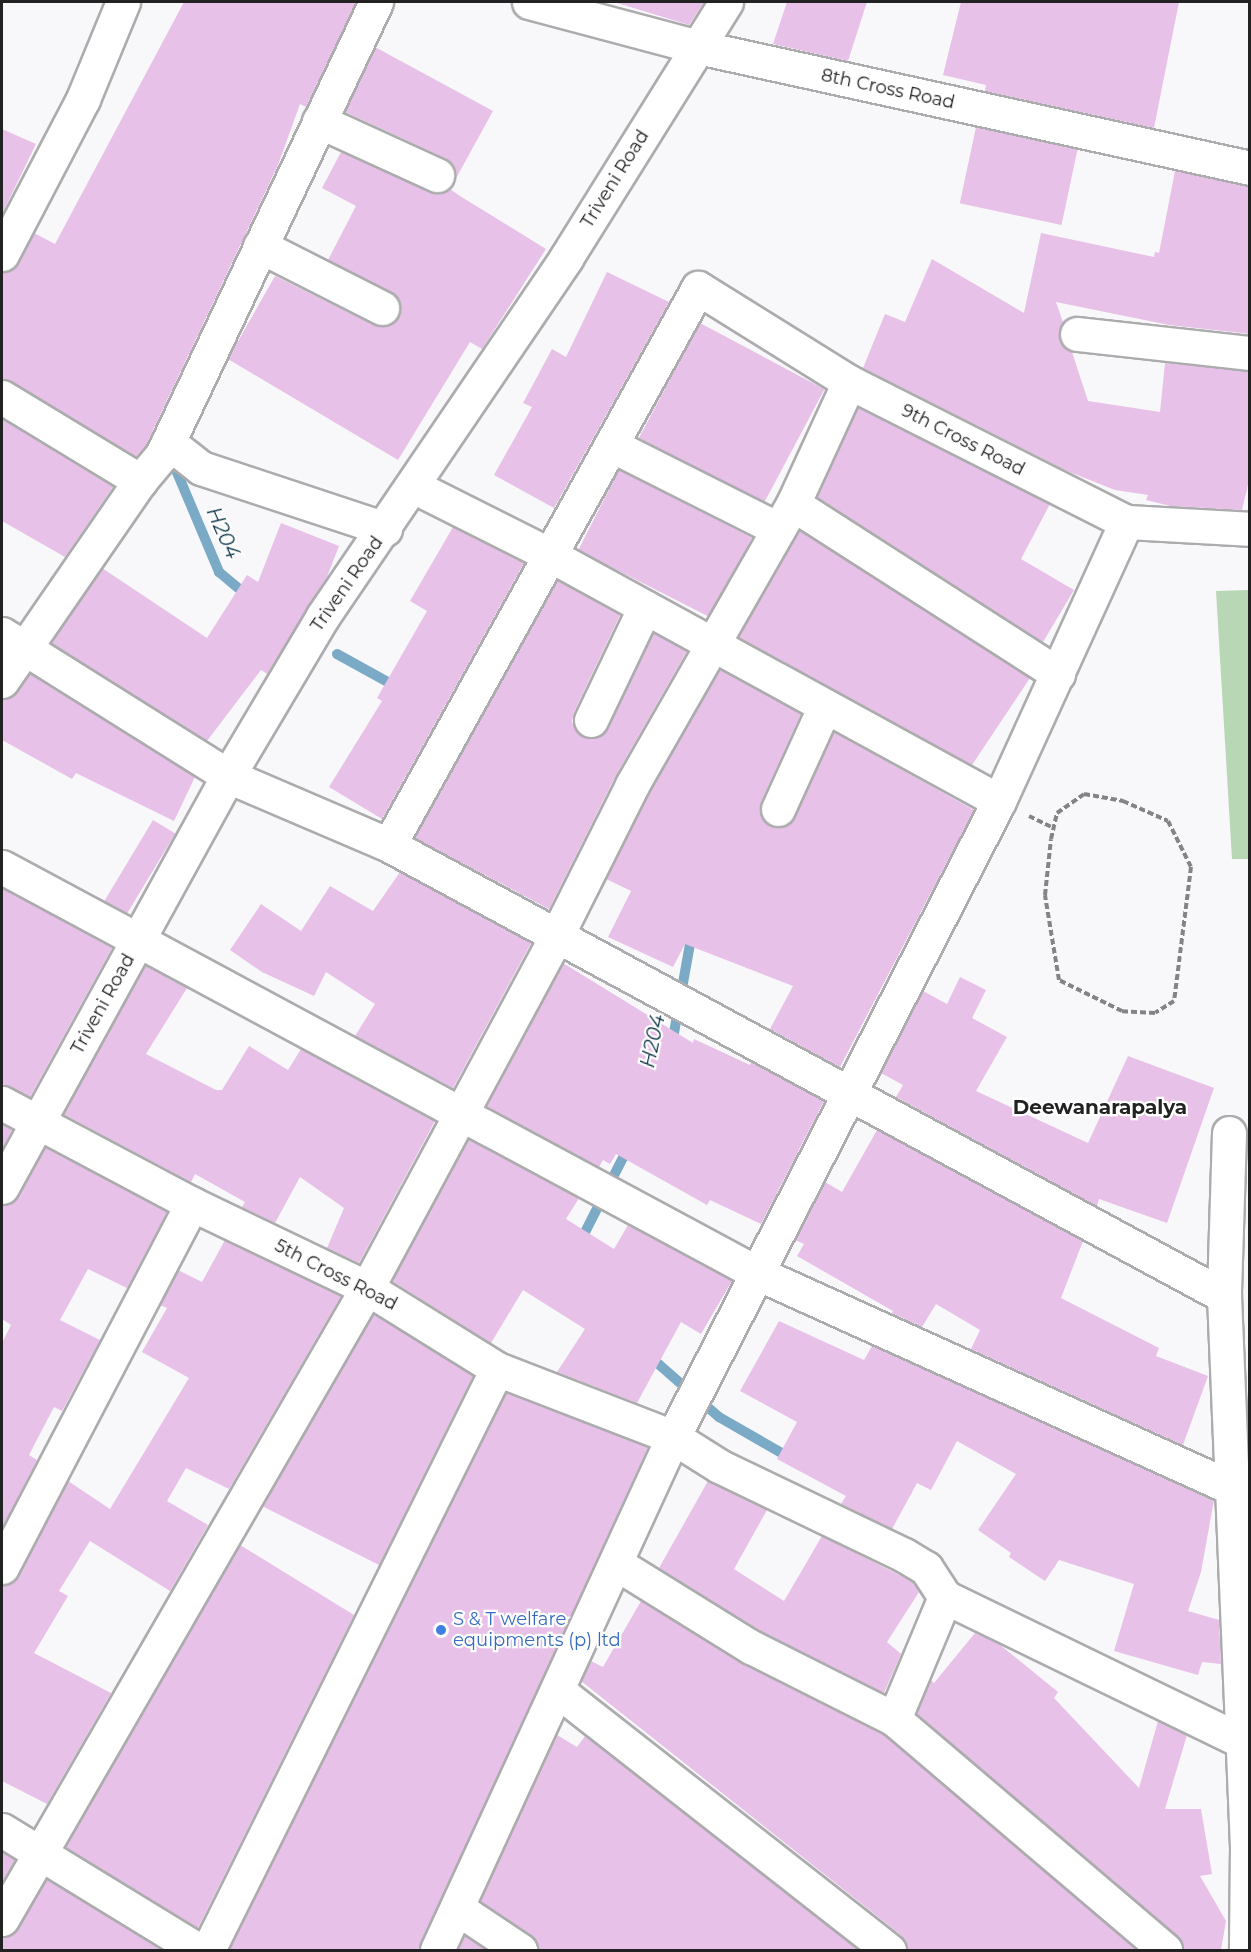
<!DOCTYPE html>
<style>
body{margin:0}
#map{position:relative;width:1251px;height:1952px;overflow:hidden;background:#f8f8fa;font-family:Montserrat,sans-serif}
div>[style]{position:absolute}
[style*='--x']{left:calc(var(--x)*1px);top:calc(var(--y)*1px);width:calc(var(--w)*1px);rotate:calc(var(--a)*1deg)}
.green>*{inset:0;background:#b8d7b4}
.stream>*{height:10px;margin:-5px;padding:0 5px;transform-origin:5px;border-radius:5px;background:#7baac6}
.building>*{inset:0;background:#e7c1e7;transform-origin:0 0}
.path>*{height:4px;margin-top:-2px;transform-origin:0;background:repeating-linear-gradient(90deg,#848486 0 6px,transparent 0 9px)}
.roads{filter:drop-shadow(2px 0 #acacae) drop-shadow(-2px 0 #acacae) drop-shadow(0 2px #acacae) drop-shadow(0 -2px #acacae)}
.minor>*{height:33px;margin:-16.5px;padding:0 16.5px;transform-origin:16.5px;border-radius:16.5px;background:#fff}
.dots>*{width:16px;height:16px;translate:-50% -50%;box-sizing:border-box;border:3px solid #fff;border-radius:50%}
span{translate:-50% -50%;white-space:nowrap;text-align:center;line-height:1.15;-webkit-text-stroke:4.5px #fff;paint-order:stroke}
.street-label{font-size:18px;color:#222223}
.shop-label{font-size:18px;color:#366cbe}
.left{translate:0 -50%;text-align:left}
.water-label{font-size:20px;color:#0a3347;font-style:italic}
.neighbourhood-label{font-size:20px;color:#222223;font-weight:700}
.frame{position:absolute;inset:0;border:3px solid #222223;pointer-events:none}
</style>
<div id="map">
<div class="green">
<div style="clip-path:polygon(1249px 590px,1249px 859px,1232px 859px,1216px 591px)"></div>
</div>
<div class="stream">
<div style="--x:176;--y:470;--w:111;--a:67.1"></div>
<div style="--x:219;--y:572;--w:38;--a:40"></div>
<div style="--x:337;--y:654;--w:68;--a:28.8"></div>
<div style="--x:672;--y:1044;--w:113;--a:-79.8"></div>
<div style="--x:580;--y:1242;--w:108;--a:-63"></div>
<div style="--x:647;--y:1354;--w:96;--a:41.2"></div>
<div style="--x:719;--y:1417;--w:84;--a:29.9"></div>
</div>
<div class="building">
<div style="clip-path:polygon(184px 2px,356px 2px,306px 107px,300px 104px,278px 165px,146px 445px,136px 457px,2px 378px,2px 273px,18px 263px,34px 233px,55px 244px)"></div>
<div style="clip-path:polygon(614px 2px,704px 2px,689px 25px)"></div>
<div style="clip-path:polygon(787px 2px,867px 2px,848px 61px,773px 44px)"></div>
<div style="clip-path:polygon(961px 2px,1179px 2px,1154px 128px,985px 91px,986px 85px,943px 75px)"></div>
<div style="clip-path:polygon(375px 47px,493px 111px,454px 182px,453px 165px,445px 158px,345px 112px)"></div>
<div style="left:976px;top:127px;width:104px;height:78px;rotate:12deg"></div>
<div style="clip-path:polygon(2px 129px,36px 144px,2px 214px)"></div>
<div style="clip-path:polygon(341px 152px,430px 192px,439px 194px,453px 184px,450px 189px,460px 196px,546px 249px,482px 349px,470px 342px,398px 460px,228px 359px,275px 276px,374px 325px,392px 324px,398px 317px,401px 306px,391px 292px,328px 260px,356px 206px,322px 188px)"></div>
<div style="clip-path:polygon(1175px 171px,1250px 186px,1250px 334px,1169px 325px,1056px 302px,1063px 322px,1060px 341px,1072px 352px,1088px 401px,1160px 412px,1165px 363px,1250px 371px,1250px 476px,1242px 510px,1170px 506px,1146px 500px,1148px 495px,1115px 490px,1067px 471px,863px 368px,885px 314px,905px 322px,932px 259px,1024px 313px,1041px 233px,1154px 257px,1155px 252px,1159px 253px)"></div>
<div style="clip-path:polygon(607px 272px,669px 302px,554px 508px,494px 475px,532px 407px,523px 403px,552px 349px,566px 357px)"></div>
<div style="left:700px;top:323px;width:141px;height:130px;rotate:28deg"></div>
<div style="clip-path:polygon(858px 408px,1050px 504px,1021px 559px,1074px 590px,1043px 642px,817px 497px)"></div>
<div style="clip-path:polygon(2px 419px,113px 487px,65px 557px,2px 521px)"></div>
<div style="left:619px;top:470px;width:149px;height:90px;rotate:27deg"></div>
<div style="clip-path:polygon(281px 523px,339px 546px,327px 577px,267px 674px,261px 670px,207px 741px,51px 643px,102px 568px,207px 638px,247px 575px,258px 582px)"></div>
<div style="clip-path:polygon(453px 527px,524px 563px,382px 819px,329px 787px,382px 701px,377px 698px,427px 611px,410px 601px)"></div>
<div style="clip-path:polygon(799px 530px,1030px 678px,972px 765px,738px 637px)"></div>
<div style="clip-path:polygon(557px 580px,620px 615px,574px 712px,572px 722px,582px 737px,593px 739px,608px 729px,653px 633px,687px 651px,615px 777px,549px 909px,415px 838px)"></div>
<div style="clip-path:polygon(720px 669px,801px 714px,761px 802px,762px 819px,770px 826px,780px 828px,795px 817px,834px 732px,974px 810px,840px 1067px,770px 1029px,793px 986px,685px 944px,673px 967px,608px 937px,631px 891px,606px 879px,649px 794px)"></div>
<div style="clip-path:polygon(30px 674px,195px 777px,174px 821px,76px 773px,72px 779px,2px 740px,2px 700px,17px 692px)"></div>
<div style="left:153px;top:820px;width:26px;height:95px;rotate:31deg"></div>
<div style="clip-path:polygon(400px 872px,531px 943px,453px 1088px,355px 1036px,375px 1004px,326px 972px,314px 996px,262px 972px,230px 950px,261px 904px,301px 931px,330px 886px,373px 911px)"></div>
<div style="clip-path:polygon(2px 888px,112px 948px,30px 1097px,2px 1084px)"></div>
<div style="clip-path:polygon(563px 963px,693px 1043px,694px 1039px,750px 1065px,751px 1062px,824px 1101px,761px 1224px,710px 1200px,707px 1205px,616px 1154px,610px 1164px,603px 1160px,599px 1167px,486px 1106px)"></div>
<div style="clip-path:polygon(145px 965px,187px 988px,146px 1054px,216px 1090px,222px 1090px,249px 1046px,288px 1070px,301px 1049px,435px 1121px,359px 1263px,327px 1248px,344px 1208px,300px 1177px,275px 1223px,242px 1207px,245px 1202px,195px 1174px,191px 1182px,63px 1114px)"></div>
<div style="clip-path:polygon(960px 977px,986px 990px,972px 1018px,1007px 1037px,976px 1091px,1088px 1143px,1128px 1056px,1214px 1088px,1167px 1223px,1099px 1199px,1097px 1206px,896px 1097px,903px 1085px,881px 1073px,923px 991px,947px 1004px)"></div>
<div style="clip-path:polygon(2px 1124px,12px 1130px,2px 1149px)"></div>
<div style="clip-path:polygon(877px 1130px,1083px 1241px,1061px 1298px,1159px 1348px,1156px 1356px,1208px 1376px,1183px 1445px,971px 1349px,980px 1330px,936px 1304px,922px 1327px,892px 1313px,893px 1311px,797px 1256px,804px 1244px,795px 1240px,825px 1182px,842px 1192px)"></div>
<div style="clip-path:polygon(468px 1139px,579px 1198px,566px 1219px,614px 1249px,628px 1225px,732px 1281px,701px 1334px,681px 1322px,637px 1403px,557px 1372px,585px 1329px,523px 1290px,491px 1343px,392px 1281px)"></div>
<div style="clip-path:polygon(45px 1147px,167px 1212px,127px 1288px,88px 1269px,60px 1320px,100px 1340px,62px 1411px,54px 1407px,29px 1455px,37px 1460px,2px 1528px,2px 1343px,11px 1325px,2px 1319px,2px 1206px,18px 1196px)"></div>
<div style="clip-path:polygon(225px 1240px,341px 1296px,229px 1489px,186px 1468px,167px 1501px,208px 1525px,170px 1591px,90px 1541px,59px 1591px,68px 1596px,34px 1653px,111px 1693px,47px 1804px,2px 1781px,2px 1586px,19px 1576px,68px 1481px,110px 1509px,189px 1378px,142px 1352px,167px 1308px,160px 1305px,178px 1270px,202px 1282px)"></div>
<div style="clip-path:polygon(374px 1314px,473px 1376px,379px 1565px,262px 1506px)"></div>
<div style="clip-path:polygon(779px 1321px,864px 1360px,872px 1346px,1214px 1500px,1201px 1572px,1188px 1611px,1219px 1620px,1221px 1664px,1202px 1662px,1198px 1675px,1114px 1651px,1134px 1584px,1059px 1560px,1045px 1581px,1009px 1557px,1011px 1553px,978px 1530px,1016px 1474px,957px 1441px,931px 1490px,917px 1483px,892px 1529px,841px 1504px,846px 1496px,777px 1459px,797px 1422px,740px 1391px)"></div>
<div style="clip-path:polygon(506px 1393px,648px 1447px,418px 1950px,229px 1950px)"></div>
<div style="clip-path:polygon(708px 1481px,767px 1510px,734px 1569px,784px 1601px,822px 1536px,913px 1582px,919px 1592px,887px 1642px,901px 1654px,884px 1693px,760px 1631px,659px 1568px)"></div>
<div style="clip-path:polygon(240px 1545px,354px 1615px,198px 1928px,65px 1847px)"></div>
<div style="clip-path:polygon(641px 1601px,741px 1663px,884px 1735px,1137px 1950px,907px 1950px,901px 1935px,581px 1681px,591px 1661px,603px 1667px)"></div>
<div style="clip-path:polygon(975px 1633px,999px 1644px,1058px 1692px,1054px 1698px,1139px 1788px,1158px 1721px,1187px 1735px,1165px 1809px,1201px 1809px,1212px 1874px,1200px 1876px,1226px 1921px,1221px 1950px,1183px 1950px,1177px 1936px,917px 1714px,931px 1680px,934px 1683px)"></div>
<div style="clip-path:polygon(557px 1735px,577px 1747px,585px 1736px,859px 1950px,539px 1950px,530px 1934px,480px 1901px)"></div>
<div style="clip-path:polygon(2px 1852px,15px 1860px,2px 1882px)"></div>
<div style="clip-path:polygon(47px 1879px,163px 1950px,2px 1950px,2px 1938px,18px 1928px)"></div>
<div style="clip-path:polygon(464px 1935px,487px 1950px,457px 1950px)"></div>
</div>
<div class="path">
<div style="--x:1084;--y:794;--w:40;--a:10"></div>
<div style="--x:1123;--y:801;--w:49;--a:24"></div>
<div style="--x:1168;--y:821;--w:51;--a:63.4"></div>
<div style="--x:1191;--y:867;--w:135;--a:97.2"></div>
<div style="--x:1174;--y:1001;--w:22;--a:148"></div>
<div style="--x:1155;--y:1013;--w:33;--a:-177"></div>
<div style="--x:1122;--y:1011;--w:70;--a:-153.8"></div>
<div style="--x:1059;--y:980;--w:86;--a:-99.4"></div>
<div style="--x:1045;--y:895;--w:56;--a:-83.9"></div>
<div style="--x:1051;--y:839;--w:27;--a:-77"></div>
<div style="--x:1057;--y:813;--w:33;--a:-35"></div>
<div style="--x:1029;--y:816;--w:28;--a:26"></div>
</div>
<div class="roads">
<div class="minor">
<div style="--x:529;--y:2;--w:175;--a:14.9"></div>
<div style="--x:698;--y:47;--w:565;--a:12.36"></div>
<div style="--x:319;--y:121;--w:130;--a:24.6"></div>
<div style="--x:260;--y:246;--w:137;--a:26.9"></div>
<div style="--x:2;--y:254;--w:175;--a:-62.4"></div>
<div style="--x:83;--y:99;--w:105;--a:-67.6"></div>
<div style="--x:1077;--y:334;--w:174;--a:6.3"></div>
<div style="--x:2;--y:397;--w:162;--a:31.3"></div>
<div style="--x:168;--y:442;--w:42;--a:38.2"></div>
<div style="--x:201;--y:468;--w:194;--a:18.3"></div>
<div style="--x:611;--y:445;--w:187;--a:26.7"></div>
<div style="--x:413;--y:486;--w:153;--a:26.7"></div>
<div style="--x:550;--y:555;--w:512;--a:28.72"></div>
<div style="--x:793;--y:504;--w:315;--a:32.7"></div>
<div style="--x:2;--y:634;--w:267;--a:32.1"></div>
<div style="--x:228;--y:776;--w:175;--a:23.2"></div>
<div style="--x:389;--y:845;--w:949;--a:28.37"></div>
<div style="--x:2;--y:681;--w:243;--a:-55.4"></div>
<div style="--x:140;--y:481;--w:34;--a:-50"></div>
<div style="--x:162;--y:455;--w:501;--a:-64.71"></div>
<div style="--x:591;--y:720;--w:125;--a:-64.5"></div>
<div style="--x:778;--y:809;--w:113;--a:-65.5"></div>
<div style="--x:389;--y:845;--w:637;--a:-60.98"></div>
<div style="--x:698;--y:288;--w:178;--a:31.9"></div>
<div style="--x:849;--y:382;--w:310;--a:26.8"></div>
<div style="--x:1126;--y:522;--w:124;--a:3.2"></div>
<div style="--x:2;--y:867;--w:857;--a:28.27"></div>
<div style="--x:757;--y:1273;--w:521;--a:24.35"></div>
<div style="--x:2;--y:1103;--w:215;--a:28"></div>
<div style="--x:192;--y:1204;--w:194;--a:25.6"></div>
<div style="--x:367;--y:1288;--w:153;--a:31.9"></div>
<div style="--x:497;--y:1369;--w:189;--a:21.1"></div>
<div style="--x:673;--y:1437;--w:54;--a:32.2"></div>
<div style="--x:719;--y:1466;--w:205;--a:25.7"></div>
<div style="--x:904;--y:1555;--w:26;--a:31"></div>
<div style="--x:926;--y:1568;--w:35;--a:57"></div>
<div style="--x:1229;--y:1133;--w:163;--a:91.8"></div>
<div style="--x:1224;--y:1296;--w:551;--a:87.61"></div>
<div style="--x:1247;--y:1847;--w:103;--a:90.6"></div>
<div style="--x:2;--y:1187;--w:469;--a:-61.2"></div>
<div style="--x:228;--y:776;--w:186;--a:-59.3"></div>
<div style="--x:323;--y:616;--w:433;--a:-55.8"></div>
<div style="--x:566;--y:258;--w:302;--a:-58"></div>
<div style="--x:617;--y:1564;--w:158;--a:31.8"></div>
<div style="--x:751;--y:1647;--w:160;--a:26.7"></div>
<div style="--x:894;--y:1719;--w:356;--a:40.4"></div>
<div style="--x:2;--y:1567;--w:410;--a:-62.4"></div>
<div style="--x:557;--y:1690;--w:422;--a:38.1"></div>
<div style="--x:894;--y:1719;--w:132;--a:-67.3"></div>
<div style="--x:945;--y:1597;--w:330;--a:25.9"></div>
<div style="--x:2;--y:1830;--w:230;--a:31.5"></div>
<div style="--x:457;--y:1908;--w:76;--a:33.7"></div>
<div style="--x:2;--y:1919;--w:729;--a:-59.95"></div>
<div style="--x:367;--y:1288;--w:401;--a:-61.7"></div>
<div style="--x:557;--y:935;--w:168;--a:-63.4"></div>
<div style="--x:632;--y:785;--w:324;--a:-60.2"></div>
<div style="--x:793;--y:504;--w:134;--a:-65.3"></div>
<div style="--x:208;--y:1950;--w:649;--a:-63.55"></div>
<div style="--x:437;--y:1950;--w:565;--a:-65.3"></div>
<div style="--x:673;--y:1437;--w:715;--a:-62.86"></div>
<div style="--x:999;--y:801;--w:307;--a:-65.5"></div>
</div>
</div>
<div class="dots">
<div style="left:441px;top:1630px;background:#3f7fe0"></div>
</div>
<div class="street-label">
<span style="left:888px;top:89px;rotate:12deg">8th Cross Road</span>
<span style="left:615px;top:179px;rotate:-58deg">Triveni Road</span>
<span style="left:963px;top:440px;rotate:27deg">9th Cross Road</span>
<span style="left:347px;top:584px;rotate:-55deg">Triveni Road</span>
<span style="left:103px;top:1004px;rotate:-61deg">Triveni Road</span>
<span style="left:336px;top:1275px;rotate:27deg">5th Cross Road</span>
</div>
<div class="shop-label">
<span class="left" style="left:453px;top:1630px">S &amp; T welfare<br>equipments (p) ltd</span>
</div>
<div class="water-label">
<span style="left:223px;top:533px;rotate:66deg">H204</span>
<span style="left:653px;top:1041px;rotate:-78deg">H204</span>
</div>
<div class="neighbourhood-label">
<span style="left:1100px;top:1107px">Deewanarapalya</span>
</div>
<div class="frame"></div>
</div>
